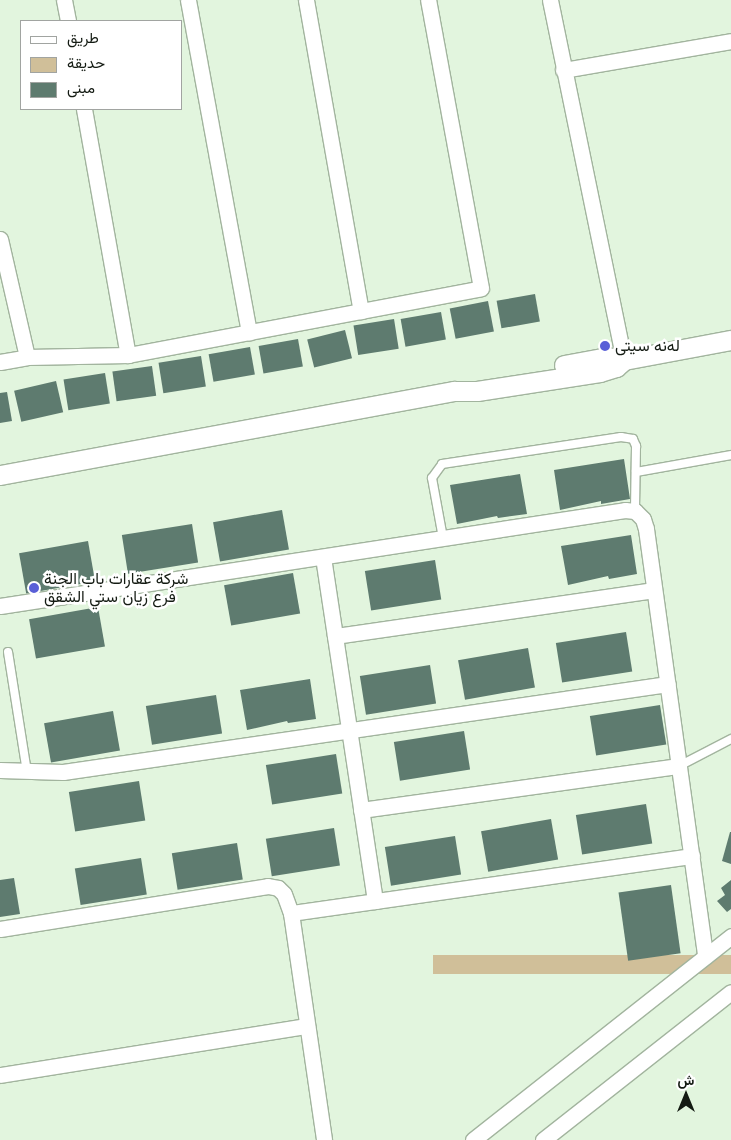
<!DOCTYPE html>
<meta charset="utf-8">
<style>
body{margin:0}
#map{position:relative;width:731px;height:1140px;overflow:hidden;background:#e2f5de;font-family:Helvetica,Vazirmatn,sans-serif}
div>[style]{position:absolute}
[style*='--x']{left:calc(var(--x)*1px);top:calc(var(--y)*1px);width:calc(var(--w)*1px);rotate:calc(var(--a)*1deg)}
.green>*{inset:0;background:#d0bf99;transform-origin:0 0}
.building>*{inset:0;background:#5e7b6f;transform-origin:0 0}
.roads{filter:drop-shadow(1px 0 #a2b49e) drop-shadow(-1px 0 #a2b49e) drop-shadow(0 1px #a2b49e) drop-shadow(0 -1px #a2b49e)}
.service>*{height:8px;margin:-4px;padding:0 4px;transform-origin:4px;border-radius:4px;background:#fff}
.minor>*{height:15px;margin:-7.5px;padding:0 7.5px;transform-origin:7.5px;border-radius:7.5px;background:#fff}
.tertiary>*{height:19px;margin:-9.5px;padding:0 9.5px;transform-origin:9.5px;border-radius:9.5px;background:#fff}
.dots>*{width:14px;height:14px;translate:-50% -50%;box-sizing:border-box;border:2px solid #fff;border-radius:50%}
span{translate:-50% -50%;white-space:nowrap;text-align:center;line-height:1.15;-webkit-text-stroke:5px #fff;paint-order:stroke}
.poi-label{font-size:16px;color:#141b13}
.left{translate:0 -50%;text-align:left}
.legend{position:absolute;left:20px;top:20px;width:162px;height:90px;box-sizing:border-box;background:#fff;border:1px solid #a1a4a1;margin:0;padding:6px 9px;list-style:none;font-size:15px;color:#141b13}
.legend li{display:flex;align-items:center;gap:10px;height:25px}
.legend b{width:25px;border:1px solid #a1a4a1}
.north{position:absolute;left:661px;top:1070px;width:50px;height:50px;-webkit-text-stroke:4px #fff;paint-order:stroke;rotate:0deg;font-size:14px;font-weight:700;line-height:20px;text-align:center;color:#141b13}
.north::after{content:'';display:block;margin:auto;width:18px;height:22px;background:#141b13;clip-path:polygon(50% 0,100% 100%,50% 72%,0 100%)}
</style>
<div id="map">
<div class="green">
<div style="left:731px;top:955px;width:19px;height:298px;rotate:90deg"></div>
</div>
<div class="building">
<div style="left:535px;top:294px;width:28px;height:39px;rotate:80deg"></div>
<div style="left:488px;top:301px;width:31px;height:39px;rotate:79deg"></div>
<div style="left:441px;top:312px;width:28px;height:41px;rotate:80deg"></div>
<div style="left:394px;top:319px;width:30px;height:41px;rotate:81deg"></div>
<div style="left:345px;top:330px;width:29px;height:39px;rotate:76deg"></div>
<div style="left:298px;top:339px;width:28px;height:40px;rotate:80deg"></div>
<div style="left:250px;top:347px;width:28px;height:42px;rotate:80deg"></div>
<div style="left:201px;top:356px;width:31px;height:43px;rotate:81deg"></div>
<div style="left:152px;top:366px;width:30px;height:40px;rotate:82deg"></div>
<div style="left:105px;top:373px;width:31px;height:42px;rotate:81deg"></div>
<div style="left:56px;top:381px;width:32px;height:43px;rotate:77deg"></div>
<div style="clip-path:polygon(7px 392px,12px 421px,0 423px,0 393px)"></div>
<div style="clip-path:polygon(624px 459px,630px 499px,601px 504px,601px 501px,560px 510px,554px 470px)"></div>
<div style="clip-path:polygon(520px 474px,527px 514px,498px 518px,497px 516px,457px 524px,450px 485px)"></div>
<div style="left:282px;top:510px;width:40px;height:70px;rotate:80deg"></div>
<div style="left:192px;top:524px;width:39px;height:71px;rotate:81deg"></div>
<div style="clip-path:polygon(631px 535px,637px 574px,609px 579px,608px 576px,568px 585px,561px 546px)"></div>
<div style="left:88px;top:541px;width:41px;height:70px;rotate:80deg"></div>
<div style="left:435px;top:560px;width:40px;height:71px;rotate:81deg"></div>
<div style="left:293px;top:573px;width:41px;height:70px;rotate:80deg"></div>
<div style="left:98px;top:607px;width:40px;height:70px;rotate:80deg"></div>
<div style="left:626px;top:632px;width:40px;height:71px;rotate:81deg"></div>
<div style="left:528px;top:648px;width:40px;height:71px;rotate:80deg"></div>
<div style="left:430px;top:665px;width:39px;height:71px;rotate:81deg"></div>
<div style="clip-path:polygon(310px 679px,316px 719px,288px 723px,287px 721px,247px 730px,240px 690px)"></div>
<div style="left:216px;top:695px;width:39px;height:71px;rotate:81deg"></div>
<div style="left:660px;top:705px;width:40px;height:71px;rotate:81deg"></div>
<div style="left:113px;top:711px;width:40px;height:70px;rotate:80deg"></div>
<div style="left:464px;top:731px;width:39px;height:71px;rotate:81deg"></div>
<div style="left:336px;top:754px;width:40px;height:71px;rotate:81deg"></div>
<div style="left:139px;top:781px;width:40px;height:71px;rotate:81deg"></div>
<div style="left:646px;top:804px;width:40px;height:71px;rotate:81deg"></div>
<div style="left:551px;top:819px;width:41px;height:71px;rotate:80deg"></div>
<div style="left:334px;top:828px;width:38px;height:69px;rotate:81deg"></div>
<div style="clip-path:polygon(730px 832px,731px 832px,731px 864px,722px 861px)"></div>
<div style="left:455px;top:836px;width:39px;height:71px;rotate:81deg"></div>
<div style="left:237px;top:843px;width:37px;height:66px;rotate:81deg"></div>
<div style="left:141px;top:858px;width:37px;height:67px;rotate:81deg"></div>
<div style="clip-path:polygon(14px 878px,20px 914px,0 917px,0 880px)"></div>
<div style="clip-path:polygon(731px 880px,731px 909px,727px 912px,717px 901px,725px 895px,721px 888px)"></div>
<div style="left:671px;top:885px;width:69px;height:53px;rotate:82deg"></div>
</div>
<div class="roads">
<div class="service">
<div style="--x:636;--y:472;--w:97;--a:-10.1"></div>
<div style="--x:443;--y:538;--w:61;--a:-100.4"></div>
<div style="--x:432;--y:478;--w:17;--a:-54"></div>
<div style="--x:442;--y:464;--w:181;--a:-8.6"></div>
<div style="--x:621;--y:437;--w:12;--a:9"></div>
<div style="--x:633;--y:439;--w:8;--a:67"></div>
<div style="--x:636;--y:446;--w:65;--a:90.9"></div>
<div style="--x:8;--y:652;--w:121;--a:81"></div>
<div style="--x:679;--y:766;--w:59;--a:-27.4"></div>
</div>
<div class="minor">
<div style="--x:64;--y:0;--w:21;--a:79"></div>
<div style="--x:188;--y:0;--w:338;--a:79.6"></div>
<div style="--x:306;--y:0;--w:316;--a:80"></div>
<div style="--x:550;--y:0;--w:368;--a:78.4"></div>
<div style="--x:563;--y:70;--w:170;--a:-9.8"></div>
<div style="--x:84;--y:109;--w:250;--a:79.9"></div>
<div style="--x:0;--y:239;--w:121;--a:77.1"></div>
<div style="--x:0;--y:362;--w:27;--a:-10"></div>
<div style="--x:27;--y:357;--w:101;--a:-1.1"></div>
<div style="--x:128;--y:355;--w:359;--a:-10.7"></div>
<div style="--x:481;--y:288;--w:293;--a:-100.4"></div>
<div style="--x:323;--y:557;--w:348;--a:81.4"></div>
<div style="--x:0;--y:606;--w:632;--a:-8.73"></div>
<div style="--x:625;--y:510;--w:10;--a:6"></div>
<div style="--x:635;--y:511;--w:11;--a:45"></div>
<div style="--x:643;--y:519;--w:10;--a:73"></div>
<div style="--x:646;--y:529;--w:431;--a:82.1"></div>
<div style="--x:335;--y:636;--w:322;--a:-8.2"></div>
<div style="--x:0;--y:770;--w:63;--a:1.8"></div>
<div style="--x:63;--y:772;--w:611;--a:-8.28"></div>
<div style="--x:361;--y:810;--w:321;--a:-7.9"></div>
<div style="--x:291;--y:913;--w:405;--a:-8.1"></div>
<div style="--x:0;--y:929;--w:271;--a:-9.1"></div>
<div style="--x:268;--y:886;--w:10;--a:11"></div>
<div style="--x:278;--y:888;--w:8;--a:45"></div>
<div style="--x:284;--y:894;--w:20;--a:70"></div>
<div style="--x:291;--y:913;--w:229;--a:81.7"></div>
<div style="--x:0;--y:1075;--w:311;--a:-9.1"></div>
<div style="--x:473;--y:1140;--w:329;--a:-38.3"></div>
<div style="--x:543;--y:1140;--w:239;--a:-38.2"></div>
</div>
<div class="tertiary">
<div style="--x:564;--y:365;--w:44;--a:-10.5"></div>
<div style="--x:607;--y:357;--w:17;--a:10"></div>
<div style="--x:624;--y:360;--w:109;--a:-10.6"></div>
<div style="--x:0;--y:475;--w:462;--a:-10.5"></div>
<div style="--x:454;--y:391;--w:23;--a:0"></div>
<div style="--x:477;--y:391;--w:124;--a:-8.8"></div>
<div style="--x:600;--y:372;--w:17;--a:-17"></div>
<div style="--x:616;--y:367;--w:11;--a:-41"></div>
</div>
</div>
<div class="dots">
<div style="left:605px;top:346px;background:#595fd7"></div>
<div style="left:34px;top:588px;background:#595fd7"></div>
</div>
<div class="poi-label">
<span class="left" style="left:615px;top:346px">لەنە سیتی</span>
<span class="left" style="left:44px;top:588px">شرکة عقارات باب الجنة<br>فرع زیان ستي الشقق</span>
</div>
<ul class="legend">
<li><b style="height:6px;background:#fff"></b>طريق</li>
<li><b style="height:14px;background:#d0bf99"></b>حديقة</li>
<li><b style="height:14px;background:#5e7b6f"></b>مبنى</li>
</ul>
<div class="north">ش</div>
</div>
